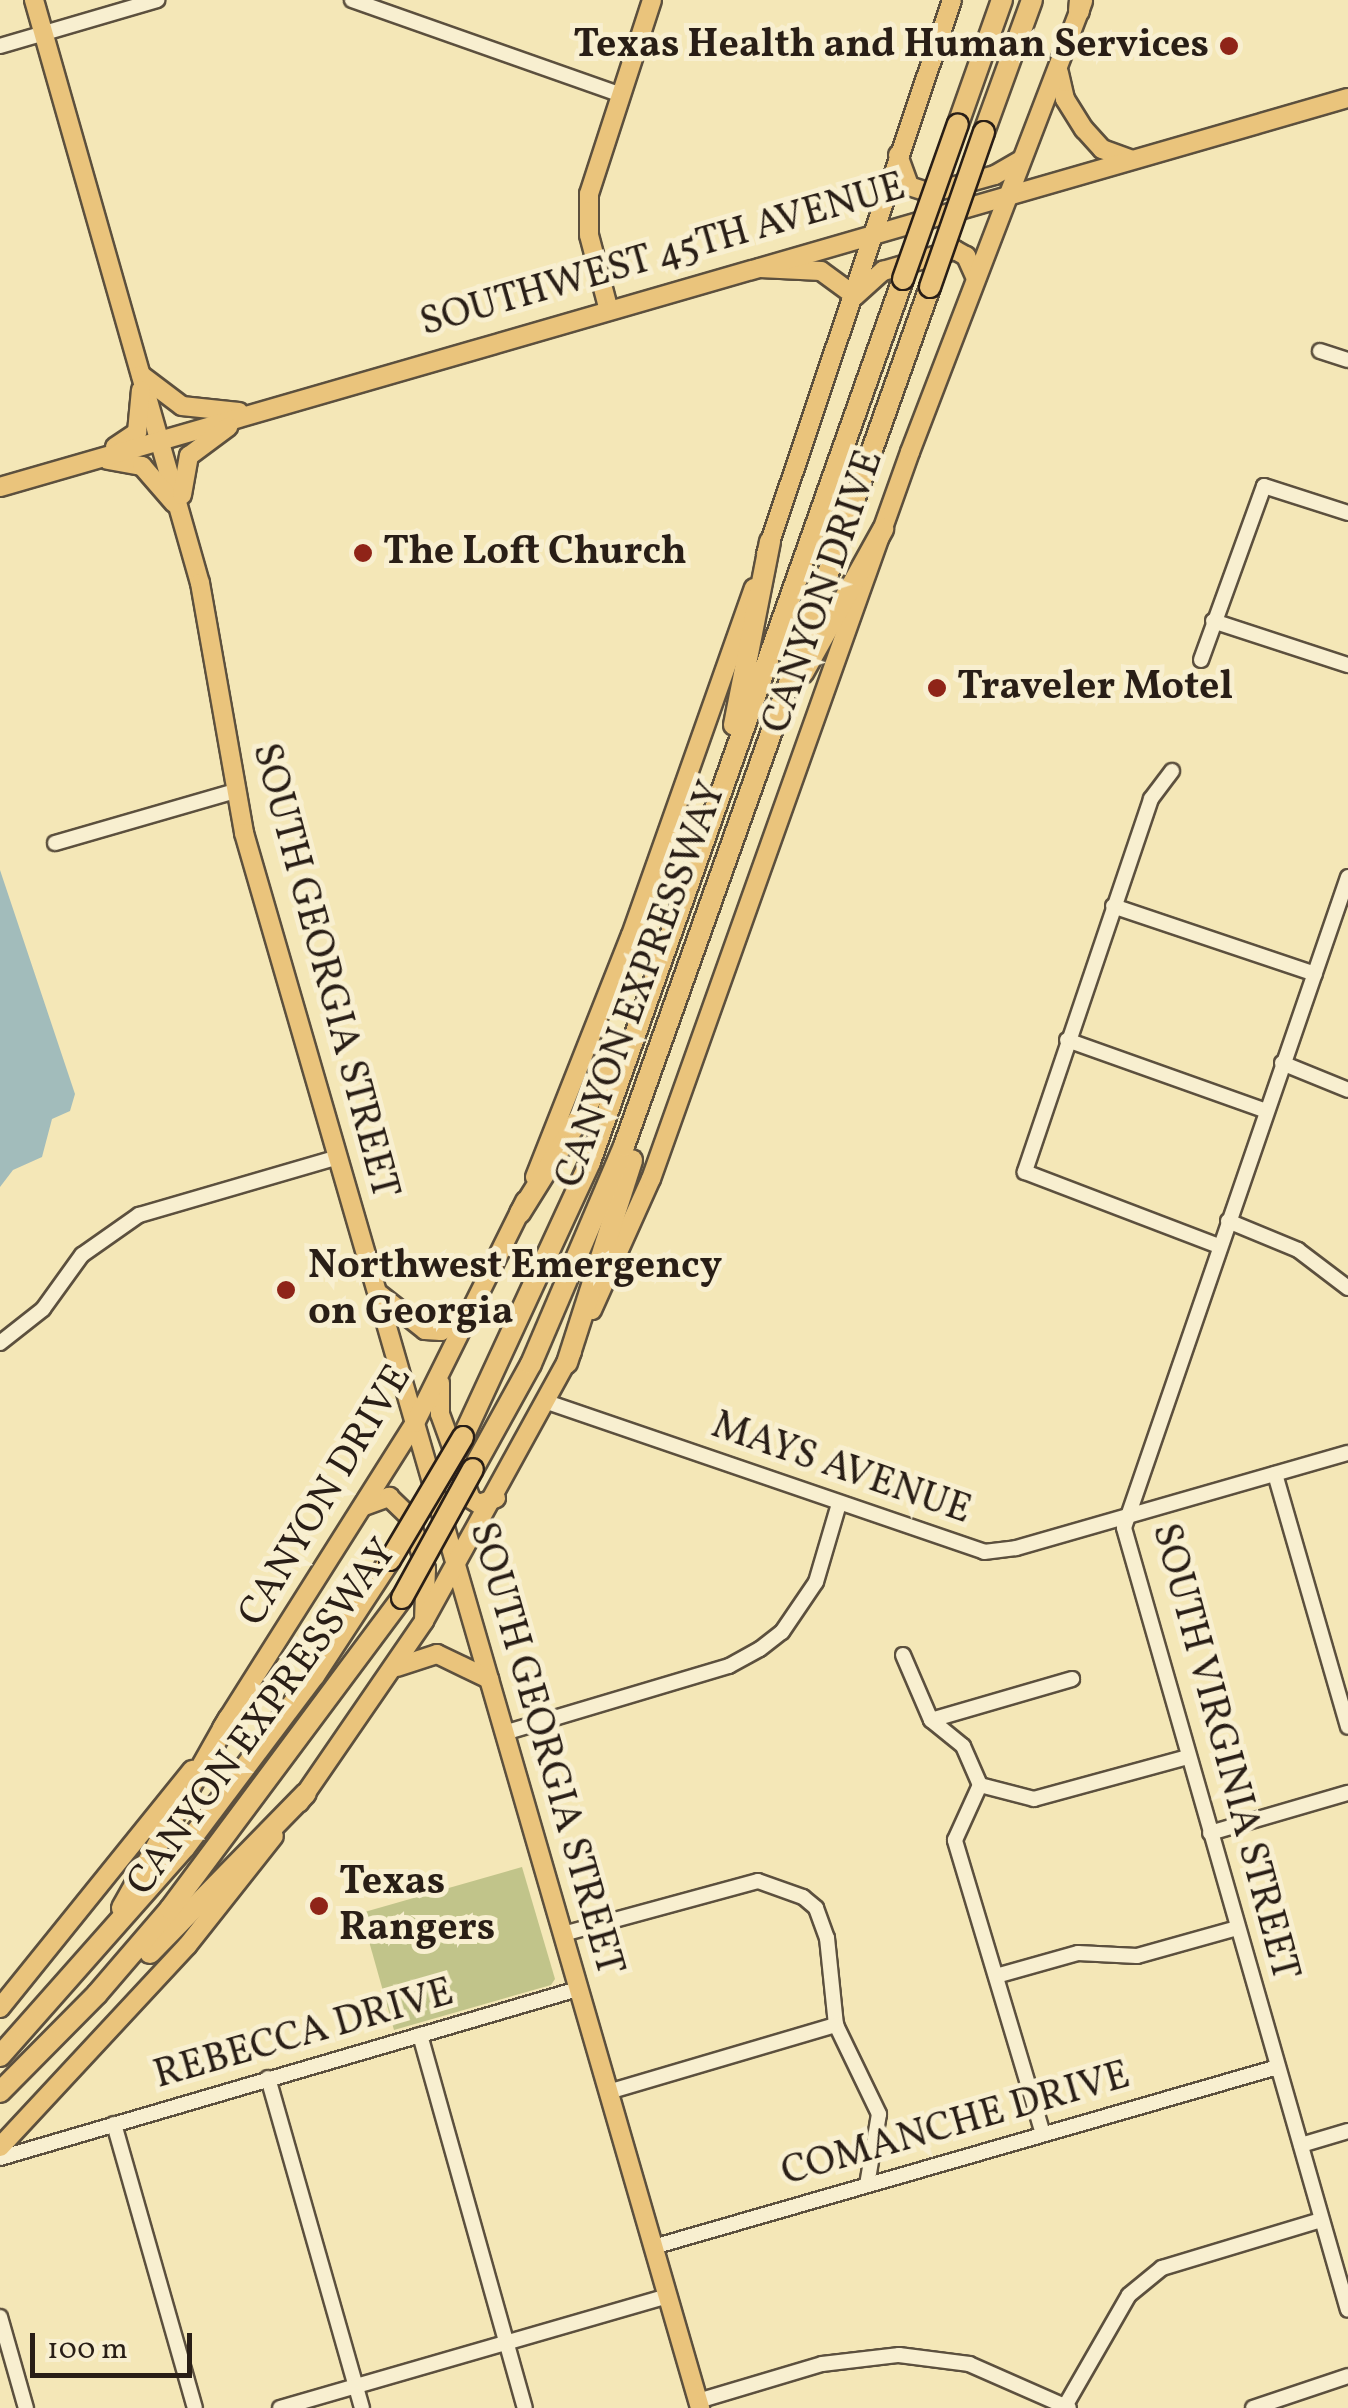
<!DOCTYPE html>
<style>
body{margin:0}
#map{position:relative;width:1348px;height:2408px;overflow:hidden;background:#f4e7b7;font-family:Vollkorn,serif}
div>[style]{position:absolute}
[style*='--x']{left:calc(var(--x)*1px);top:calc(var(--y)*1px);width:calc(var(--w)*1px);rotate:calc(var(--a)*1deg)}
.green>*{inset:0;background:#c1c48a}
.water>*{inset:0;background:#a2bcbb}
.roads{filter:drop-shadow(2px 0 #5c503e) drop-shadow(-2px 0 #5c503e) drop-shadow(0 2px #5c503e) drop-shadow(0 -2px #5c503e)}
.minor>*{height:14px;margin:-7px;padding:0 7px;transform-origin:7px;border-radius:7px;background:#f8efd0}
.major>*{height:18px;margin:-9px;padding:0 9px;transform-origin:9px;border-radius:9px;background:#eac47c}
.highway>*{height:20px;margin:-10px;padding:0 10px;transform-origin:10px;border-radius:10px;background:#eac47c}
.bridges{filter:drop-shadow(2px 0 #291e16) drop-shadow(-2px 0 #291e16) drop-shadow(0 2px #291e16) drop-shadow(0 -2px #291e16)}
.highway-bridge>*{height:20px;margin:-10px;padding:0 10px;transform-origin:10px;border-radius:10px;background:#eac47c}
.dots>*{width:28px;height:28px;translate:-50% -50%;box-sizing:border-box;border:5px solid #f8efd0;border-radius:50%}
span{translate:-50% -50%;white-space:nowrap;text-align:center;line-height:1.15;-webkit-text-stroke:10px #f8efd0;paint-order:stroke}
.poi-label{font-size:40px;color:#291e16;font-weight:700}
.right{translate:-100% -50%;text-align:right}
.left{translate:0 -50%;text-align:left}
.street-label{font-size:40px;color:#291e16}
.scale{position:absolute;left:30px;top:2333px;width:162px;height:45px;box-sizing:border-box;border:5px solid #291e16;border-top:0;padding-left:12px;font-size:30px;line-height:35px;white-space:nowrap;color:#291e16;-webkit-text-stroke:8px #f8efd0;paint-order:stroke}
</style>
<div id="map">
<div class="green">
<div style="clip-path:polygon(522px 1867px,555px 1979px,551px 1985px,394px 2030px,361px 1913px)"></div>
</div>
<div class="water">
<div style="clip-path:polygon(0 870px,75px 1094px,70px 1111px,52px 1119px,42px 1157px,13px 1170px,0 1187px)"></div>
</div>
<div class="roads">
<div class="minor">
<div style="--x:352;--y:0;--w:283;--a:19.4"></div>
<div style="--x:0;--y:46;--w:164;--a:-16.3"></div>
<div style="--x:1320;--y:351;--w:29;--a:18"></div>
<div style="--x:1213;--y:621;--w:142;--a:18.1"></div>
<div style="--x:1201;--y:660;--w:185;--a:-70.1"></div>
<div style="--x:1264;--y:486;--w:88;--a:17.8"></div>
<div style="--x:1172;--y:771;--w:35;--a:127"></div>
<div style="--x:1151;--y:799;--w:394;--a:108.7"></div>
<div style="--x:1025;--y:1172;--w:208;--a:20.9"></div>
<div style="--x:55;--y:843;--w:187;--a:-16.1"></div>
<div style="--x:1348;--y:877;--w:688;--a:108.99"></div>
<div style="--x:1124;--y:1528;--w:813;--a:74.02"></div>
<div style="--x:1113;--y:906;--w:213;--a:18.6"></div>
<div style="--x:1067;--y:1040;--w:211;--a:19.6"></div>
<div style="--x:1282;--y:1063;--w:71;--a:22.2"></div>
<div style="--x:1228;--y:1221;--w:76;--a:22.5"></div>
<div style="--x:1298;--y:1250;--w:63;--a:37.2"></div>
<div style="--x:0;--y:1343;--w:55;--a:-38.3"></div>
<div style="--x:43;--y:1309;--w:67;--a:-54.2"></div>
<div style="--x:82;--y:1255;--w:70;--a:-35.1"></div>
<div style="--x:139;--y:1215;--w:207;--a:-16.2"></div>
<div style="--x:547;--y:1402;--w:462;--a:18.9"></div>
<div style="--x:984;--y:1552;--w:32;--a:-7"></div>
<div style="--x:1016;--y:1548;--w:345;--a:-16"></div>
<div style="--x:1275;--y:1474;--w:263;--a:73.9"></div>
<div style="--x:903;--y:1655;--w:71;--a:66.7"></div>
<div style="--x:931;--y:1720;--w:41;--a:39.1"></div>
<div style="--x:963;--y:1746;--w:43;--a:66.4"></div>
<div style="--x:931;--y:1720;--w:147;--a:-16.2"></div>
<div style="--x:504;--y:1733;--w:235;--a:-16.6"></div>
<div style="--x:729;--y:1666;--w:35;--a:-29"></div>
<div style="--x:760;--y:1649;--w:28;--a:-38"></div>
<div style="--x:782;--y:1632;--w:60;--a:-55.8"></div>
<div style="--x:816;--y:1582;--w:81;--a:-73.6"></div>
<div style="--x:1210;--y:1833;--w:144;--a:-16.2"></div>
<div style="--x:563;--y:1934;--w:202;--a:-15.2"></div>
<div style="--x:758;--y:1881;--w:48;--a:19.6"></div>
<div style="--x:803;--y:1897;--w:17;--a:40"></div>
<div style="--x:816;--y:1908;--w:32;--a:70"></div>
<div style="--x:827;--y:1938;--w:87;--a:84.1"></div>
<div style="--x:836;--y:2025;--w:99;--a:64.2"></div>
<div style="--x:879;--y:2114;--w:72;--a:99.6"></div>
<div style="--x:996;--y:1976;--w:85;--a:-15.7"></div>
<div style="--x:1078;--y:1953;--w:59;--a:2.9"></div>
<div style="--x:1137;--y:1956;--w:104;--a:-15.6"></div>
<div style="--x:420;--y:2035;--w:387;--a:74.3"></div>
<div style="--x:268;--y:2078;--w:343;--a:74.1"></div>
<div style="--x:608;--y:2092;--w:238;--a:-16.4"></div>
<div style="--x:114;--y:2124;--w:295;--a:74.1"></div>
<div style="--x:1043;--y:2134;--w:307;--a:-106.7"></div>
<div style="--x:955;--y:1840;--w:60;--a:-65.6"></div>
<div style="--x:980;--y:1785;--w:56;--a:14.5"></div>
<div style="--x:1034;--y:1799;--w:160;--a:-15.3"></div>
<div style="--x:1301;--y:2145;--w:49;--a:-16.6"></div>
<div style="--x:0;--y:2158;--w:602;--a:-16.3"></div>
<div style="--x:653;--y:2247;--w:650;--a:-16.07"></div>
<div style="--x:0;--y:2317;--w:95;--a:74.1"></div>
<div style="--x:698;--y:2401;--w:129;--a:-16.6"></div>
<div style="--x:822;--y:2364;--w:78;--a:-6.7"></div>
<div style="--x:899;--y:2355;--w:71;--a:7.3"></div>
<div style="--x:969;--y:2364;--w:109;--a:23.7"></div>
<div style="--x:280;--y:2408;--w:403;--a:-16.1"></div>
<div style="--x:1064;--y:2408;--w:130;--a:-60.1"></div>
<div style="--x:1129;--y:2295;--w:43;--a:-39.3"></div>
<div style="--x:1162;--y:2268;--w:166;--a:-16.8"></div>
<div style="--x:1253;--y:2408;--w:100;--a:-18.6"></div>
</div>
<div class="major">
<div style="--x:34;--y:0;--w:606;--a:74.11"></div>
<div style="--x:200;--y:583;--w:254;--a:80"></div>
<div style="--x:244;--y:833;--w:1640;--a:73.85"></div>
<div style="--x:1059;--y:73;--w:27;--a:77"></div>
<div style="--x:1065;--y:99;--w:36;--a:58"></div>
<div style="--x:1084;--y:129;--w:27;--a:48"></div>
<div style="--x:1102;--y:149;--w:30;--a:20"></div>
<div style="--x:898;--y:155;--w:33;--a:70"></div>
<div style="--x:909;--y:186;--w:22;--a:18"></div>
<div style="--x:930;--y:193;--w:67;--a:-15.5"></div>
<div style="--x:995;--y:175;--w:30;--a:-30"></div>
<div style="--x:760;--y:268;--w:61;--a:2.8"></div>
<div style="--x:821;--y:271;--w:42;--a:36.3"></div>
<div style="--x:855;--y:296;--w:38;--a:-42"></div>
<div style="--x:883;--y:271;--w:75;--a:-16.3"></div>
<div style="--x:955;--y:250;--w:13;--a:29"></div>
<div style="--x:966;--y:256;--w:22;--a:66"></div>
<div style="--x:608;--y:307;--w:74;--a:-104.8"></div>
<div style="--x:589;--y:235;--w:41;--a:-90"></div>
<div style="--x:589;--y:194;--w:204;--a:-72"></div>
<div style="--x:141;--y:375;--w:51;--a:37.1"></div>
<div style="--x:182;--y:406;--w:57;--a:6"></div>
<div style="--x:115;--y:447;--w:27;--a:-34"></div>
<div style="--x:137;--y:432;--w:42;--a:-84.6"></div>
<div style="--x:108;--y:460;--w:35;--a:10"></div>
<div style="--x:142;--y:466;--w:49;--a:49.1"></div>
<div style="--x:0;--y:487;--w:1403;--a:-16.1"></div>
<div style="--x:182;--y:495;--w:40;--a:-80"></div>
<div style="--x:189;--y:456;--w:49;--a:-36.6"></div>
<div style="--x:766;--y:554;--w:584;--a:-71.44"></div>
<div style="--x:535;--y:1177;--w:260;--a:-68.4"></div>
<div style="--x:631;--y:935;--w:368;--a:-70.5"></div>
<div style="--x:378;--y:1293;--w:60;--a:38.2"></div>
<div style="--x:425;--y:1330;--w:16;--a:4"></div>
<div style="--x:441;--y:1331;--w:31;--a:-27"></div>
<div style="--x:592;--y:1310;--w:144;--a:-65.8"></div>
<div style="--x:651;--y:1179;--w:772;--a:-70.39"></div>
<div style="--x:910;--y:452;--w:483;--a:-69"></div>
<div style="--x:440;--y:1383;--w:31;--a:90"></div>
<div style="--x:440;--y:1414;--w:90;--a:70"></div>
<div style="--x:471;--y:1499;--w:9;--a:32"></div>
<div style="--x:479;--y:1504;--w:18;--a:-19"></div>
<div style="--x:364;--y:1506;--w:27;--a:-20"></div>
<div style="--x:389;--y:1497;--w:28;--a:44"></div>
<div style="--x:409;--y:1516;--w:56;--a:72.2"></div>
<div style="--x:426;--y:1569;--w:52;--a:92.2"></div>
<div style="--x:397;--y:1667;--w:42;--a:-18"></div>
<div style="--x:437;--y:1654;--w:58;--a:25.7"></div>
<div style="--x:222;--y:1728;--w:361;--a:-57.7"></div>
<div style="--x:415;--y:1423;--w:248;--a:-63.6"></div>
<div style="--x:299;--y:1803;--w:221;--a:-55.5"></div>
<div style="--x:424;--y:1621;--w:307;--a:-61.2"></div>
<div style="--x:0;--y:2008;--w:306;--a:-51.1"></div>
<div style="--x:0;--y:2147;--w:275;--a:-47.1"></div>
<div style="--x:187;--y:1946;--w:140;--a:-51.7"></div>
</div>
<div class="highway">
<div style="--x:1079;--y:11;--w:11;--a:-85"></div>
<div style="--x:958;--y:124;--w:132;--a:-70.5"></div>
<div style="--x:984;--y:132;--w:140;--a:-70"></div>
<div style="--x:803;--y:673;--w:165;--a:-60.9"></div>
<div style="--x:734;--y:725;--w:187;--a:-78.9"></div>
<div style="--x:520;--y:1213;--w:183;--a:-58"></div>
<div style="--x:567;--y:1363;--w:213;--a:-72.2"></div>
<div style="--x:463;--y:1437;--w:303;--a:-65.2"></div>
<div style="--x:590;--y:1162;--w:937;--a:-70.48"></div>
<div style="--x:473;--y:1469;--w:120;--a:-61.1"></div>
<div style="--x:531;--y:1364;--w:237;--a:-66.9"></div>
<div style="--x:624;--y:1146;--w:912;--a:-70.39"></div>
<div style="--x:122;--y:1908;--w:218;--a:-60.6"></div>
<div style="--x:150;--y:1953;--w:223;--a:-45.7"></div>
<div style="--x:0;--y:2056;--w:279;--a:-48.5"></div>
<div style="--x:185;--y:1847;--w:214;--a:-53"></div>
<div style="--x:314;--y:1676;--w:139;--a:-56.8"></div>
<div style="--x:0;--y:2092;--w:138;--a:-45.3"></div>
<div style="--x:97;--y:1994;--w:112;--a:-49.3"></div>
<div style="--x:170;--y:1909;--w:388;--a:-53.3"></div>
</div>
</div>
<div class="bridges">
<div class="highway-bridge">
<div style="--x:903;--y:279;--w:164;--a:-70.5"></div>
<div style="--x:930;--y:287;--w:164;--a:-70.8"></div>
<div style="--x:390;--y:1560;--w:143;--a:-59.3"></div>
<div style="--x:402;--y:1598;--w:147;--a:-61.2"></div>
</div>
</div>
<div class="dots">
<div style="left:1229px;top:46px;background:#8f2418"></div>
<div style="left:363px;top:553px;background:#8f2418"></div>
<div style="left:937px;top:688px;background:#8f2418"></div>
<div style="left:286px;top:1290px;background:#8f2418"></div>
<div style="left:319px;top:1906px;background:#8f2418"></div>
</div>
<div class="poi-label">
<span class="right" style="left:1209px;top:46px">Texas Health and Human Services</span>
<span class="left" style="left:383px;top:553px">The Loft Church</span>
<span class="left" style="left:957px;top:688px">Traveler Motel</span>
<span class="left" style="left:308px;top:1290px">Northwest Emergency<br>on Georgia</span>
<span class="left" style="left:339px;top:1906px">Texas<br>Rangers</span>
</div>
<div class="street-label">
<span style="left:663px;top:256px;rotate:-16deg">SOUTHWEST 45TH AVENUE</span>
<span style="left:824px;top:592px;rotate:-71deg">CANYON DRIVE</span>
<span style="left:324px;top:971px;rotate:75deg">SOUTH GEORGIA STREET</span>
<span style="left:642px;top:985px;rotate:-70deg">CANYON EXPRESSWAY</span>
<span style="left:841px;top:1469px;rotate:19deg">MAYS AVENUE</span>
<span style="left:326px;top:1496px;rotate:-59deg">CANYON DRIVE</span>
<span style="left:263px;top:1718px;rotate:-54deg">CANYON EXPRESSWAY</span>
<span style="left:545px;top:1749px;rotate:74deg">SOUTH GEORGIA STREET</span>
<span style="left:1224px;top:1752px;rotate:75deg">SOUTH VIRGINIA STREET</span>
<span style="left:304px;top:2035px;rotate:-16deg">REBECCA DRIVE</span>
<span style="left:956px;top:2125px;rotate:-16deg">COMANCHE DRIVE</span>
</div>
<div class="scale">100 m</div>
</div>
